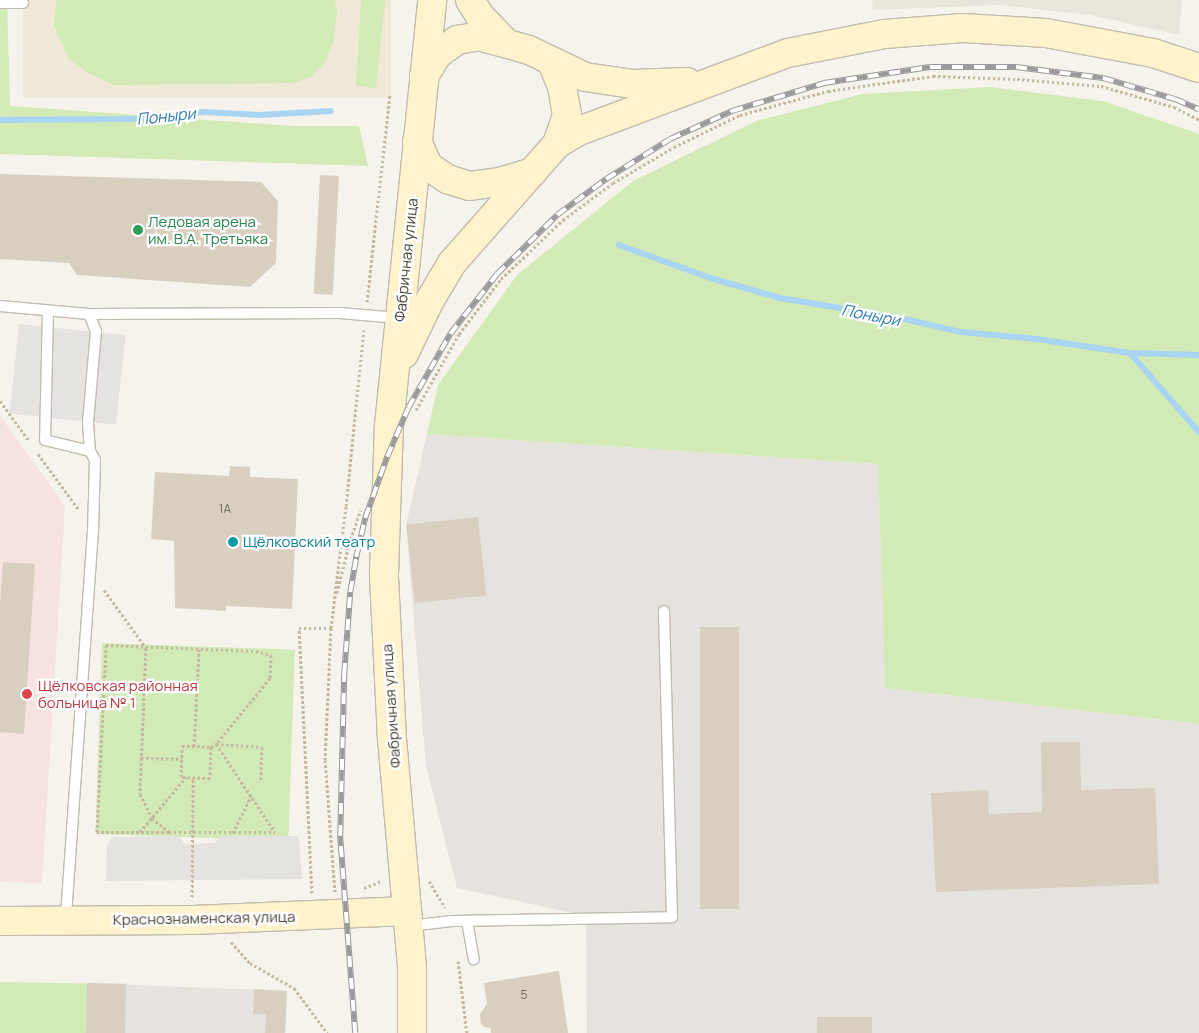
<!DOCTYPE html>
<meta charset="utf-8">
<style>
body{margin:0}
#map{position:relative;width:1199px;height:1033px;overflow:hidden;background:#f6f3ec;font-family:Manrope,sans-serif}
div>[style]{position:absolute}
[style*='--x']{left:calc(var(--x)*1px);top:calc(var(--y)*1px);width:calc(var(--w)*1px);rotate:calc(var(--a)*1deg)}
.residential>*{inset:0;background:#eae5da}
.industrial>*{inset:0;background:#e6e2dd}
.education>*{inset:0;background:#efe8d6;transform-origin:0 0}
.medical>*{inset:0;background:#f6e3e0}
.green>*{inset:0;background:#d2eab5;transform-origin:0 0}
.parking>*{inset:0;background:#e5e3e0;transform-origin:0 0}
.stream>*{height:6px;margin:-3px;padding:0 3px;transform-origin:3px;border-radius:3px;background:#a9d4f2}
.building>*{inset:0;background:#d8cfc1;transform-origin:0 0}
.path>*{height:3px;margin-top:-1.5px;transform-origin:0;background:repeating-linear-gradient(90deg,#c4b79f 0 2.5px,transparent 0 5px)}
.roads{filter:drop-shadow(1px 0 #c2bbae) drop-shadow(-1px 0 #c2bbae) drop-shadow(0 1px #c2bbae) drop-shadow(0 -1px #c2bbae)}
.lane>*{height:10px;margin:-5px;padding:0 5px;transform-origin:5px;border-radius:5px;background:#fff}
.secondary>*{height:28px;margin:-14px;padding:0 14px;transform-origin:14px;border-radius:14px;background:#fff3cd}
.rail>*{height:5.5px;margin-top:-2.75px;transform-origin:0;background:repeating-linear-gradient(90deg,#fff 0 11px,#9a9a9a 0 22px);box-sizing:border-box;border-block:1px solid #9a9a9a}
.dots>*{width:14px;height:14px;translate:-50% -50%;box-sizing:border-box;border:2px solid #fff;border-radius:50%}
span{translate:-50% -50%;white-space:nowrap;text-align:center;line-height:1.15;-webkit-text-stroke:4.5px #fff;paint-order:stroke}
.number-label{font-size:12px;color:#6e675b}
.number-label span{-webkit-text-stroke-width:0}
.leisure-label{font-size:15px;color:#27864d}
.left{translate:0 -50%;text-align:left}
.street-label{font-size:15px;color:#4b4439}
.culture-label{font-size:15px;color:#0d838f}
.health-label{font-size:15px;color:#be3a42}
.water-label{font-size:16px;color:#2e7ab2;font-style:italic}
</style>
<div id="map">
<div class="residential">
<div style="clip-path:polygon(872px 0,1182px 0,1179px 35px,1090px 15px,999px 5px,873px 10px)"></div>
</div>
<div class="industrial">
<div style="clip-path:polygon(427px 434px,878px 464px,885px 688px,1199px 724px,1199px 1033px,587px 1033px,586px 916px,457px 888px,426px 766px,406px 525px)"></div>
<div style="clip-path:polygon(87px 983px,287px 991px,285px 1033px,85px 1033px)"></div>
</div>
<div class="education">
<div style="left:23px;top:0;width:368px;height:98px"></div>
</div>
<div class="medical">
<div style="clip-path:polygon(0 416px,65px 506px,42px 883px,0 882px)"></div>
</div>
<div class="green">
<div style="clip-path:polygon(0 0,7px 0,10px 106px,291px 126px,359px 126px,368px 166px,0 154px)"></div>
<div style="clip-path:polygon(56px 0,335px 0,337px 14px,333px 43px,324px 64px,311px 77px,292px 83px,113px 85px,88px 73px,68px 58px,54px 26px)"></div>
<div style="clip-path:polygon(361px 0,385px 0,376px 88px,356px 86px)"></div>
<div style="clip-path:polygon(990px 87px,1103px 101px,1199px 134px,1199px 724px,885px 688px,878px 464px,427px 434px,438px 385px,517px 275px,633px 181px,756px 121px,862px 94px)"></div>
<div style="left:102px;top:643px;width:193px;height:191px;rotate:2deg"></div>
<div style="left:0;top:982px;width:87px;height:51px;rotate:1deg"></div>
</div>
<div class="parking">
<div style="left:19px;top:324px;width:107px;height:90px;rotate:6deg"></div>
<div style="clip-path:polygon(179px 836px,184px 844px,214px 843px,222px 836px,299px 836px,302px 879px,106px 881px,107px 845px,113px 837px)"></div>
</div>
<div class="stream">
<div style="--x:0;--y:120;--w:137;--a:-0.4"></div>
<div style="--x:137;--y:119;--w:68;--a:-5.9"></div>
<div style="--x:205;--y:112;--w:54;--a:3.2"></div>
<div style="--x:259;--y:115;--w:72;--a:-3.2"></div>
<div style="--x:619;--y:245;--w:97;--a:19.9"></div>
<div style="--x:710;--y:278;--w:73;--a:15.9"></div>
<div style="--x:780;--y:298;--w:122;--a:9.5"></div>
<div style="--x:900;--y:318;--w:63;--a:12.9"></div>
<div style="--x:961;--y:332;--w:76;--a:5.3"></div>
<div style="--x:1037;--y:339;--w:94;--a:8.6"></div>
<div style="--x:1130;--y:353;--w:105;--a:48.9"></div>
<div style="--x:1130;--y:353;--w:69;--a:1.7"></div>
</div>
<div class="building">
<div style="clip-path:polygon(0 174px,261px 182px,278px 201px,276px 263px,250px 287px,77px 275px,69px 263px,0 259px)"></div>
<div style="left:320px;top:175px;width:19px;height:119px;rotate:3deg"></div>
<div style="clip-path:polygon(230px 466px,250px 467px,250px 477px,298px 479px,292px 609px,226px 606px,226px 611px,175px 608px,174px 541px,151px 539px,155px 472px,229px 476px)"></div>
<div style="left:478px;top:517px;width:79px;height:72px;rotate:84deg"></div>
<div style="clip-path:polygon(3px 562px,35px 564px,24px 734px,0 732px,0 606px)"></div>
<div style="left:739px;top:627px;width:282px;height:39px;rotate:90deg"></div>
<div style="clip-path:polygon(1041px 742px,1080px 742px,1081px 790px,1155px 788px,1159px 884px,936px 892px,931px 793px,988px 790px,989px 814px,1042px 812px)"></div>
<div style="clip-path:polygon(559px 971px,568px 1033px,491px 1033px,491px 1028px,484px 1027px,481px 1024px,480px 1014px,487px 1004px,484px 983px)"></div>
<div style="left:87px;top:983px;width:39px;height:50px;rotate:1deg"></div>
<div style="clip-path:polygon(254px 989px,287px 991px,285px 1033px,265px 1033px,266px 1014px,253px 1014px)"></div>
<div style="left:872px;top:1017px;width:16px;height:55px;rotate:90deg"></div>
</div>
<div class="path">
<div style="--x:367;--y:302;--w:209;--a:-83.7"></div>
<div style="--x:0;--y:401;--w:49;--a:54.1"></div>
<div style="--x:416;--y:410;--w:87;--a:-60.5"></div>
<div style="--x:459;--y:334;--w:69;--a:-52.6"></div>
<div style="--x:501;--y:279;--w:86;--a:-43.6"></div>
<div style="--x:563;--y:220;--w:62;--a:-36.5"></div>
<div style="--x:613;--y:183;--w:71;--a:-30.5"></div>
<div style="--x:674;--y:147;--w:73;--a:-25.9"></div>
<div style="--x:740;--y:115;--w:91;--a:-15.3"></div>
<div style="--x:828;--y:91;--w:106;--a:-8.1"></div>
<div style="--x:933;--y:76;--w:84;--a:2"></div>
<div style="--x:1017;--y:79;--w:84;--a:4.8"></div>
<div style="--x:1101;--y:86;--w:76;--a:16"></div>
<div style="--x:1174;--y:107;--w:28;--a:27"></div>
<div style="--x:38;--y:454;--w:69;--a:53.8"></div>
<div style="--x:104;--y:590;--w:72;--a:54.1"></div>
<div style="--x:146;--y:648;--w:146;--a:92.4"></div>
<div style="--x:140;--y:794;--w:27;--a:63"></div>
<div style="--x:152;--y:818;--w:22;--a:39"></div>
<div style="--x:169;--y:832;--w:106;--a:0"></div>
<div style="--x:337;--y:593;--w:50;--a:-76.2"></div>
<div style="--x:349;--y:544;--w:36;--a:-71"></div>
<div style="--x:331;--y:628;--w:132;--a:92.6"></div>
<div style="--x:325;--y:760;--w:132;--a:85.7"></div>
<div style="--x:194;--y:746;--w:97;--a:-87"></div>
<div style="--x:211;--y:747;--w:31;--a:92"></div>
<div style="--x:210;--y:778;--w:29;--a:-178"></div>
<div style="--x:181;--y:777;--w:31;--a:-88"></div>
<div style="--x:182;--y:746;--w:29;--a:2"></div>
<div style="--x:211;--y:747;--w:6;--a:-31"></div>
<div style="--x:216;--y:744;--w:46;--a:3.7"></div>
<div style="--x:262;--y:747;--w:35;--a:92"></div>
<div style="--x:141;--y:758;--w:41;--a:1.4"></div>
<div style="--x:140;--y:832;--w:72;--a:-50.1"></div>
<div style="--x:169;--y:832;--w:72;--a:180"></div>
<div style="--x:97;--y:832;--w:187;--a:-87.2"></div>
<div style="--x:106;--y:645;--w:150;--a:2.3"></div>
<div style="--x:256;--y:651;--w:16;--a:15"></div>
<div style="--x:271;--y:655;--w:23;--a:92"></div>
<div style="--x:270;--y:678;--w:85;--a:129.3"></div>
<div style="--x:216;--y:744;--w:106;--a:56.2"></div>
<div style="--x:233;--y:833;--w:41;--a:-64.1"></div>
<div style="--x:429;--y:881;--w:31;--a:59"></div>
<div style="--x:364;--y:888;--w:18;--a:-22"></div>
<div style="--x:312;--y:893;--w:265;--a:-92.8"></div>
<div style="--x:299;--y:628;--w:32;--a:0"></div>
<div style="--x:331;--y:628;--w:123;--a:-83"></div>
<div style="--x:346;--y:506;--w:177;--a:-84.2"></div>
<div style="--x:192;--y:897;--w:120;--a:-89.5"></div>
<div style="--x:231;--y:942;--w:28;--a:48"></div>
<div style="--x:250;--y:963;--w:51;--a:29.6"></div>
<div style="--x:294;--y:988;--w:56;--a:53.7"></div>
<div style="--x:458;--y:961;--w:73;--a:82.9"></div>
</div>
<div class="roads">
<div class="lane">
<div style="--x:0;--y:3;--w:23;--a:0"></div>
<div style="--x:0;--y:306;--w:89;--a:5.1"></div>
<div style="--x:89;--y:314;--w:18;--a:68"></div>
<div style="--x:96;--y:331;--w:92;--a:95"></div>
<div style="--x:88;--y:423;--w:28;--a:86"></div>
<div style="--x:90;--y:451;--w:10;--a:61"></div>
<div style="--x:95;--y:460;--w:70;--a:91.6"></div>
<div style="--x:93;--y:530;--w:391;--a:94"></div>
<div style="--x:48;--y:311;--w:129;--a:91.3"></div>
<div style="--x:45;--y:440;--w:46;--a:13.7"></div>
<div style="--x:89;--y:314;--w:251;--a:-0.2"></div>
<div style="--x:340;--y:313;--w:58;--a:4.9"></div>
<div style="--x:467;--y:921;--w:39;--a:80"></div>
<div style="--x:410;--y:926;--w:42;--a:-6.8"></div>
<div style="--x:452;--y:921;--w:220;--a:-1"></div>
<div style="--x:672;--y:917;--w:306;--a:-91.5"></div>
</div>
<div class="secondary">
<div style="--x:470;--y:0;--w:19;--a:58"></div>
<div style="--x:480;--y:16;--w:36;--a:46"></div>
<div style="--x:424;--y:76;--w:26;--a:-58"></div>
<div style="--x:438;--y:54;--w:24;--a:-36"></div>
<div style="--x:457;--y:40;--w:22;--a:-10"></div>
<div style="--x:479;--y:36;--w:52;--a:15.6"></div>
<div style="--x:529;--y:50;--w:62;--a:25.7"></div>
<div style="--x:585;--y:77;--w:49;--a:8.3"></div>
<div style="--x:633;--y:84;--w:54;--a:-2.1"></div>
<div style="--x:417;--y:141;--w:27;--a:66"></div>
<div style="--x:428;--y:166;--w:23;--a:34"></div>
<div style="--x:447;--y:179;--w:24;--a:17"></div>
<div style="--x:470;--y:186;--w:30;--a:-8"></div>
<div style="--x:500;--y:182;--w:34;--a:-17"></div>
<div style="--x:557;--y:144;--w:26;--a:-31"></div>
<div style="--x:579;--y:131;--w:223;--a:-20.5"></div>
<div style="--x:788;--y:53;--w:98;--a:-11.2"></div>
<div style="--x:884;--y:34;--w:79;--a:-4.3"></div>
<div style="--x:963;--y:28;--w:83;--a:3.4"></div>
<div style="--x:1046;--y:33;--w:109;--a:10.6"></div>
<div style="--x:1153;--y:53;--w:48;--a:18.1"></div>
<div style="--x:404;--y:354;--w:60;--a:-64.3"></div>
<div style="--x:430;--y:300;--w:43;--a:-59.3"></div>
<div style="--x:452;--y:263;--w:159;--a:-48.6"></div>
<div style="--x:557;--y:144;--w:31;--a:-71"></div>
<div style="--x:567;--y:115;--w:29;--a:-100"></div>
<div style="--x:562;--y:86;--w:25;--a:-113"></div>
<div style="--x:0;--y:921;--w:193;--a:-0.3"></div>
<div style="--x:193;--y:920;--w:214;--a:-2.4"></div>
<div style="--x:412;--y:1033;--w:66;--a:-90"></div>
<div style="--x:412;--y:967;--w:228;--a:-95"></div>
<div style="--x:392;--y:740;--w:166;--a:-92.8"></div>
<div style="--x:384;--y:574;--w:148;--a:-88.1"></div>
<div style="--x:389;--y:426;--w:428;--a:-84.2"></div>
</div>
</div>
<div class="rail">
<div style="--x:355;--y:1033;--w:198;--a:-94.4"></div>
<div style="--x:340;--y:836;--w:162;--a:-88.6"></div>
<div style="--x:344;--y:674;--w:82;--a:-85.8"></div>
<div style="--x:350;--y:592;--w:36;--a:-80"></div>
<div style="--x:356;--y:557;--w:40;--a:-77"></div>
<div style="--x:365;--y:518;--w:65;--a:-70.2"></div>
<div style="--x:387;--y:457;--w:53;--a:-66.8"></div>
<div style="--x:408;--y:408;--w:85;--a:-60.4"></div>
<div style="--x:450;--y:334;--w:76;--a:-51.9"></div>
<div style="--x:497;--y:274;--w:84;--a:-44.5"></div>
<div style="--x:557;--y:215;--w:61;--a:-36.3"></div>
<div style="--x:606;--y:179;--w:75;--a:-32"></div>
<div style="--x:670;--y:139;--w:68;--a:-24.3"></div>
<div style="--x:732;--y:111;--w:96;--a:-16.9"></div>
<div style="--x:824;--y:83;--w:107;--a:-8.6"></div>
<div style="--x:930;--y:67;--w:86;--a:0"></div>
<div style="--x:1016;--y:67;--w:88;--a:7.2"></div>
<div style="--x:1103;--y:78;--w:75;--a:16.3"></div>
<div style="--x:1175;--y:99;--w:26;--a:23"></div>
</div>
<div class="dots">
<div style="left:138px;top:230px;background:#2e9e5b"></div>
<div style="left:233px;top:542px;background:#0f9aa8"></div>
<div style="left:27px;top:694px;background:#e0444e"></div>
</div>
<div class="number-label">
<span style="left:225px;top:509px">1А</span>
<span style="left:524px;top:995px">5</span>
</div>
<div class="leisure-label">
<span class="left" style="left:148px;top:230px">Ледовая арена<br>им. В.А. Третьяка</span>
</div>
<div class="street-label">
<span style="left:406px;top:260px;rotate:-84deg">Фабричная улица</span>
<span style="left:391px;top:706px;rotate:-94deg">Фабричная улица</span>
<span style="left:204px;top:918px;rotate:-1deg">Краснознаменская улица</span>
</div>
<div class="culture-label">
<span class="left" style="left:243px;top:542px">Щёлковский театр</span>
</div>
<div class="health-label">
<span class="left" style="left:38px;top:694px">Щёлковская районная<br>больница № 1</span>
</div>
<div class="water-label">
<span style="left:166px;top:116px;rotate:-6deg">Поныри</span>
<span style="left:871px;top:315px;rotate:11deg">Поныри</span>
</div>
</div>
